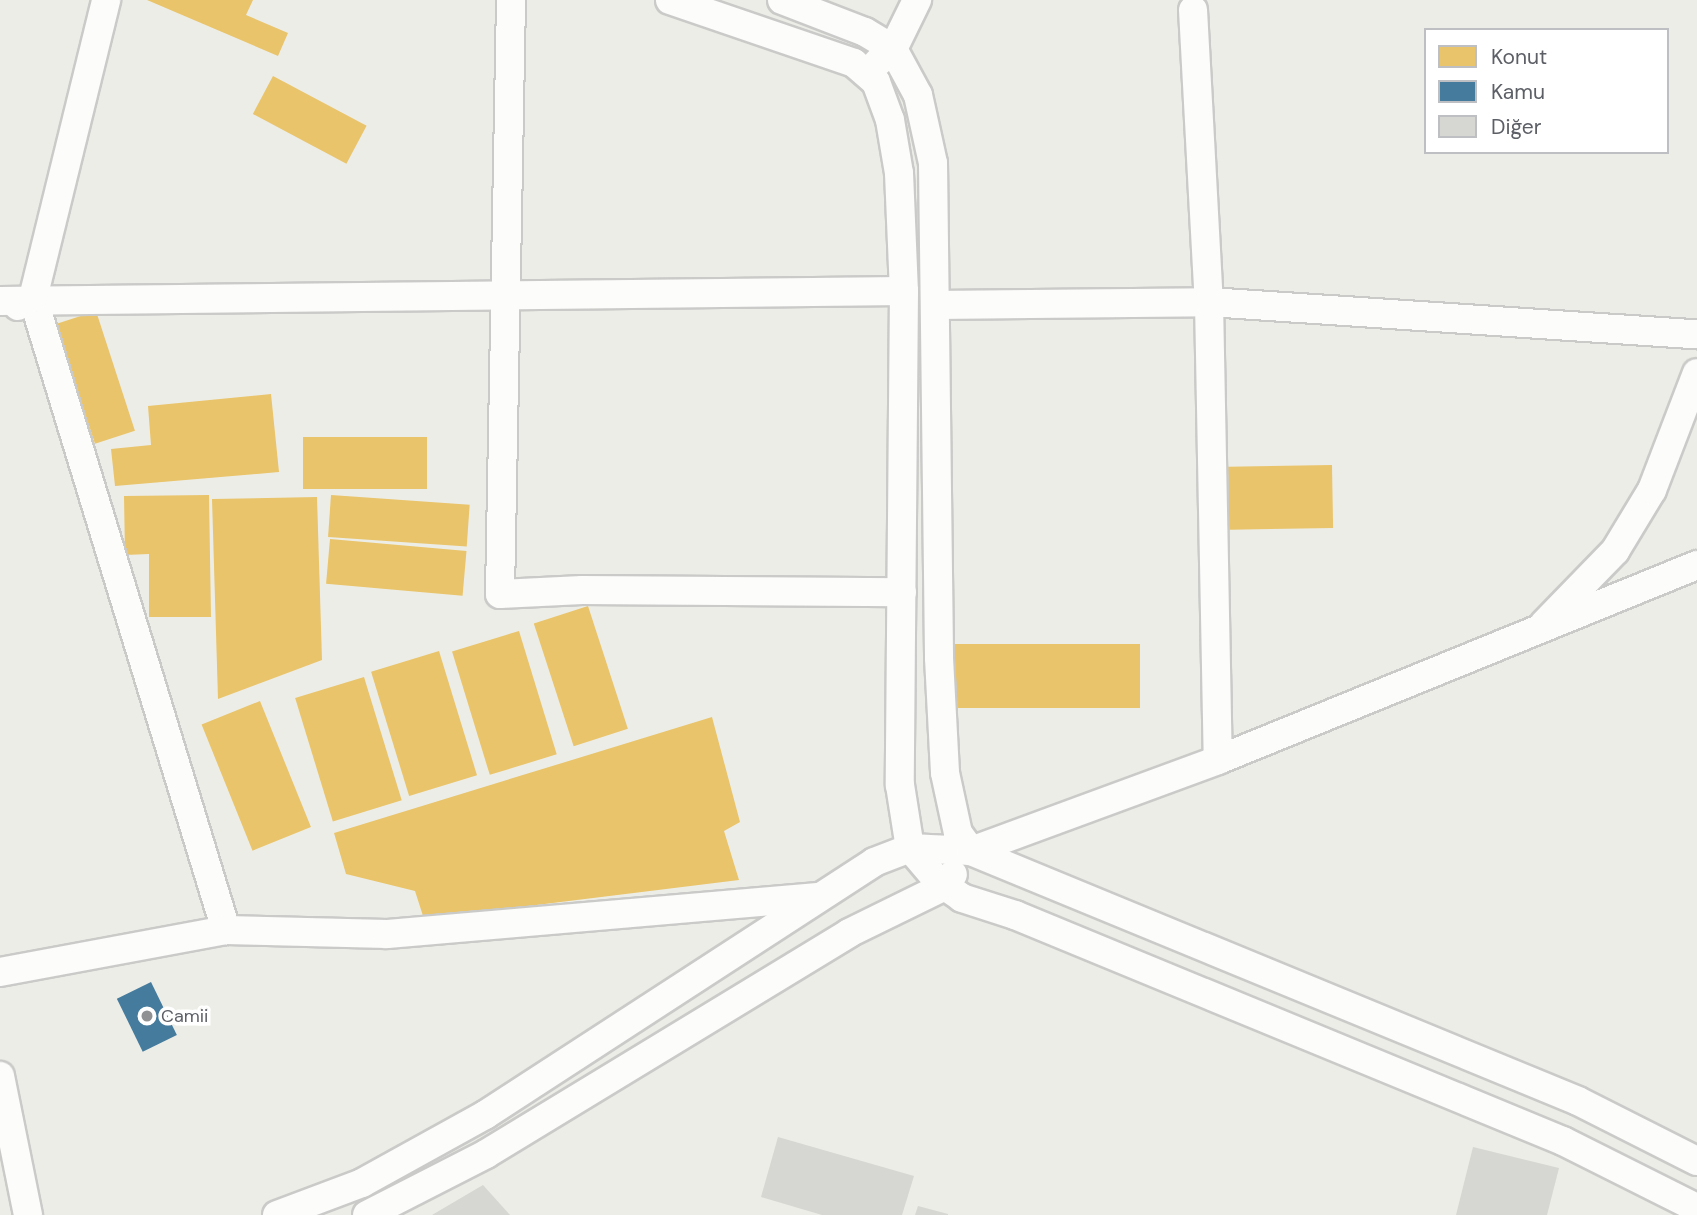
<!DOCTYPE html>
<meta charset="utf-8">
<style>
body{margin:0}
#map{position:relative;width:1697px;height:1215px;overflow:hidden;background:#edede7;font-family:"DM Sans",sans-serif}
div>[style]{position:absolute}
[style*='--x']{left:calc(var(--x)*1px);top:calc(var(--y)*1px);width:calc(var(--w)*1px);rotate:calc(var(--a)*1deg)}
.homes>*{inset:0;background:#e9c46a;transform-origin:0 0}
.public>*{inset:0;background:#457b9d;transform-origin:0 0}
.building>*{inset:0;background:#d6d6d2}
.roads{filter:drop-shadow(2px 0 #cacbc9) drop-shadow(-2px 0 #cacbc9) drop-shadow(0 2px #cacbc9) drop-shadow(0 -2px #cacbc9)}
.minor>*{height:28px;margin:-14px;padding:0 14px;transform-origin:14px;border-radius:14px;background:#fcfcfb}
.dots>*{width:19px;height:19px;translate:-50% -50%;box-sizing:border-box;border:4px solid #fff;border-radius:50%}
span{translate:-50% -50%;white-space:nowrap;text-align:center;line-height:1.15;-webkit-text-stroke:7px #fff;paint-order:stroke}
.poi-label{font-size:18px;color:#5c5f66}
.left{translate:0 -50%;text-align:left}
.legend{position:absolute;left:1424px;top:28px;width:245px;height:126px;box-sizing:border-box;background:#fff;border:2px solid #bebfc2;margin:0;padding:9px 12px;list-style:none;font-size:21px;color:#5c5f66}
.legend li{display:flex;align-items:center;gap:14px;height:35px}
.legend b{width:35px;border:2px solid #bebfc2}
</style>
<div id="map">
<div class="homes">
<div style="clip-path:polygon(147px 0,253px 0,246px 15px,288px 33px,278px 56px)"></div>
<div style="left:273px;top:76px;width:106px;height:43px;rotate:28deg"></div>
<div style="left:96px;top:311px;width:126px;height:42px;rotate:72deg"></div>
<div style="clip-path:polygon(271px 394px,279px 472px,115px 486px,111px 449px,151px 445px,148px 406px)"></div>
<div style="left:303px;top:437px;width:124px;height:52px"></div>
<div style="left:1332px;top:465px;width:63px;height:104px;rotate:89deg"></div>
<div style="clip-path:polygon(209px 495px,211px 617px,149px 617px,149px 554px,125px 555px,124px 496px)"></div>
<div style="left:331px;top:495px;width:139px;height:42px;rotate:4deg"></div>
<div style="clip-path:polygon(317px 497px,322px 660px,218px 699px,212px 499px)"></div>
<div style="left:330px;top:539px;width:137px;height:45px;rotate:5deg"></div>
<div style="left:588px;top:606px;width:129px;height:57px;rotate:72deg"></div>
<div style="left:519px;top:631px;width:129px;height:70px;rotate:73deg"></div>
<div style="left:955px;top:644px;width:185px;height:64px"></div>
<div style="left:439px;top:651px;width:130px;height:71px;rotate:73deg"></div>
<div style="left:364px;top:677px;width:129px;height:72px;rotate:73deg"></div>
<div style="left:260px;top:701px;width:136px;height:63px;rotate:68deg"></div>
<div style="clip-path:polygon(712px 717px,740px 822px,724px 831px,739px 880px,424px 919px,415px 891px,346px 874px,334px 833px)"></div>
</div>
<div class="public">
<div style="left:151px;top:982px;width:59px;height:38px;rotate:64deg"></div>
</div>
<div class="building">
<div style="clip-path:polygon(778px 1137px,914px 1176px,902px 1215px,822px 1215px,761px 1197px)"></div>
<div style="clip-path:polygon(1473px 1147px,1559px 1168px,1547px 1215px,1456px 1215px)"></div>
<div style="clip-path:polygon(483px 1185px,510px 1215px,432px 1215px)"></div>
<div style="clip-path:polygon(918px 1206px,948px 1214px,948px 1215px,915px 1215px)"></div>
</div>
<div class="roads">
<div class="minor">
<div style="--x:511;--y:0;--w:594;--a:91.06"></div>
<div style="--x:500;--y:594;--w:82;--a:-2.8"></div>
<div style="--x:582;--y:590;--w:320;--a:0.4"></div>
<div style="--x:670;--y:0;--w:194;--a:18.9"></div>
<div style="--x:854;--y:63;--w:29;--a:41"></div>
<div style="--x:876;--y:82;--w:40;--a:69.8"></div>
<div style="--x:890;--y:120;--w:54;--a:80.4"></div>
<div style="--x:899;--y:173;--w:118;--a:87.6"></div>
<div style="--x:904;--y:291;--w:494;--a:90.5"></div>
<div style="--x:900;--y:785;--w:64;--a:81"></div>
<div style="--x:910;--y:848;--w:43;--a:49.7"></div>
<div style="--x:938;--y:881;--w:29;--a:35"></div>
<div style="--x:962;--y:898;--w:56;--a:17.8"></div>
<div style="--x:1015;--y:915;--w:593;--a:22.41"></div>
<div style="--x:1563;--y:1141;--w:150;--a:26.6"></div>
<div style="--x:782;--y:0;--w:89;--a:21.1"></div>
<div style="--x:865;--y:32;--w:33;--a:31"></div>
<div style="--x:893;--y:49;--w:52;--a:61.5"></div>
<div style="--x:918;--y:95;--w:70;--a:77.6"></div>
<div style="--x:933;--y:163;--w:495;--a:89.3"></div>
<div style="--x:939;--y:658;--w:115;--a:87"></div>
<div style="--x:945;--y:773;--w:61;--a:77.8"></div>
<div style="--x:958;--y:833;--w:22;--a:54"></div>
<div style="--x:971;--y:851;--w:656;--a:22.38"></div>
<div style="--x:1578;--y:1101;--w:133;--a:26.8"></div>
<div style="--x:1193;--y:10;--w:292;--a:86.9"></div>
<div style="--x:1209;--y:302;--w:458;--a:88.9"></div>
<div style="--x:878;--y:62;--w:20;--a:-41"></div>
<div style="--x:893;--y:49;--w:55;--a:-63.9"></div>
<div style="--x:33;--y:298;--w:661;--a:73.02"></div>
<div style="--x:0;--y:301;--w:904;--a:-0.63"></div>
<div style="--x:936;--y:305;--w:273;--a:-0.6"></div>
<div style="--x:1209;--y:302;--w:489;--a:3.8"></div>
<div style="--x:18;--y:306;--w:17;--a:-28"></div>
<div style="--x:33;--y:298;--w:307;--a:-76.2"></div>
<div style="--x:1544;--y:624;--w:102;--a:-45.8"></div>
<div style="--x:1615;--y:551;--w:71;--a:-58.8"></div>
<div style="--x:1652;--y:490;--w:125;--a:-69"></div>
<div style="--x:0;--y:972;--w:230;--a:-10.5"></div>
<div style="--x:226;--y:930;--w:161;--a:1.4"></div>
<div style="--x:387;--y:934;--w:433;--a:-4.9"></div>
<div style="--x:0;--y:1076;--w:142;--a:78.6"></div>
<div style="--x:277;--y:1215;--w:91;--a:-20.6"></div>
<div style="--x:362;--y:1183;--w:141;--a:-28.9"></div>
<div style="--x:485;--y:1115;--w:464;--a:-33"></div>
<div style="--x:874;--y:862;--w:39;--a:-21"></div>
<div style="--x:910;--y:848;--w:61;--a:2.8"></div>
<div style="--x:971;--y:851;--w:263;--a:-20.2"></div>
<div style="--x:1218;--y:760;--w:517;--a:-22.15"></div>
<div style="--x:367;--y:1215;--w:134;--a:-27.1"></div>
<div style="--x:486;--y:1154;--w:425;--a:-31.3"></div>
<div style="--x:849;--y:933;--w:107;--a:-26.1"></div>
<div style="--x:945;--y:886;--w:14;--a:-56"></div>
</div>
</div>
<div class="dots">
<div style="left:147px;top:1016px;background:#8f9193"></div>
</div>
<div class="poi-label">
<span class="left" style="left:161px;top:1016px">Camii</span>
</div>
<ul class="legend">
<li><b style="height:19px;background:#e9c46a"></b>Konut</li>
<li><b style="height:19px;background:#457b9d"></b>Kamu</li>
<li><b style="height:19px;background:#d6d6d2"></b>Diğer</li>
</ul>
</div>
